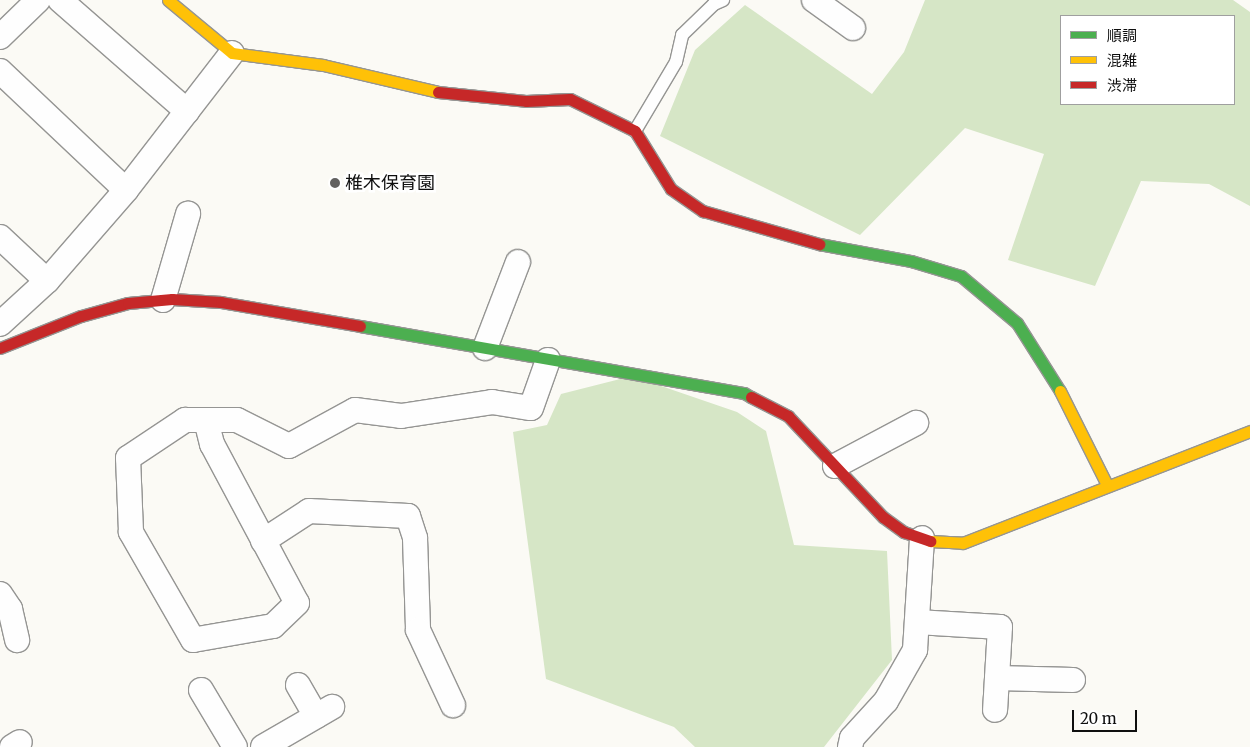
<!DOCTYPE html>
<meta charset="utf-8">
<style>
body{margin:0}
#map{position:relative;width:1250px;height:747px;overflow:hidden;background:#fbfaf5;font-family:Merriweather,"Noto Sans JP",serif}
div>[style]{position:absolute}
[style*='--x']{left:calc(var(--x)*1px);top:calc(var(--y)*1px);width:calc(var(--w)*1px);rotate:calc(var(--a)*1deg)}
.forest>*{inset:0;background:#d6e6c6}
.roads{filter:drop-shadow(1px 0 #959593) drop-shadow(-1px 0 #959593) drop-shadow(0 1px #959593) drop-shadow(0 -1px #959593)}
.lane>*{height:12px;margin:-6px;padding:0 6px;transform-origin:6px;border-radius:6px;background:#fefefe}
.street>*{height:24px;margin:-12px;padding:0 12px;transform-origin:12px;border-radius:12px;background:#fefefe}
.fast>*{height:11px;margin:-5.5px;padding:0 5.5px;transform-origin:5.5px;border-radius:5.5px;background:#4caf50}
.slow>*{height:11px;margin:-5.5px;padding:0 5.5px;transform-origin:5.5px;border-radius:5.5px;background:#ffc107}
.jam>*{height:11px;margin:-5.5px;padding:0 5.5px;transform-origin:5.5px;border-radius:5.5px;background:#c62828}
.dots>*{width:14px;height:14px;translate:-50% -50%;box-sizing:border-box;border:2px solid #fff;border-radius:50%}
span{translate:-50% -50%;white-space:nowrap;text-align:center;line-height:1.15;-webkit-text-stroke:5px #fff;paint-order:stroke}
.poi-label{font-size:18px;color:#0f0f0f}
.left{translate:0 -50%;text-align:left}
.legend{position:absolute;left:1060px;top:15px;width:175px;height:90px;box-sizing:border-box;background:#fff;border:1px solid #9f9f9f;margin:0;padding:6px 9px;list-style:none;font-size:15px;color:#0f0f0f}
.legend li{display:flex;align-items:center;gap:10px;height:25px}
.legend b{width:25px;border:1px solid #9f9f9f}
.scale{position:absolute;left:1072px;top:710px;width:65px;height:22px;box-sizing:border-box;border:2px solid #0f0f0f;border-top:0;padding-left:6px;font-size:15px;line-height:18px;white-space:nowrap;color:#0f0f0f;-webkit-text-stroke:4px #fff;paint-order:stroke}
</style>
<div id="map">
<div class="forest">
<div style="clip-path:polygon(evenodd,925px 0,1233px 0,1250px 12px,1250px 206px,1209px 184px,1141px 181px,1095px 286px,1008px 260px,1044px 154px,965px 128px,860px 235px,660px 136px,695px 50px,745px 5px,872px 94px,904px 52px,925px 0,1234px 16px,1234px 104px,1061px 104px,1061px 16px,1234px 16px)"></div>
<div style="clip-path:polygon(632px 376px,737px 412px,766px 431px,794px 545px,887px 551px,892px 660px,824px 747px,695px 747px,674px 727px,546px 679px,513px 432px,547px 425px,561px 394px)"></div>
</div>
<div class="roads">
<div class="lane">
<div style="--x:635;--y:131;--w:80;--a:-59.3"></div>
<div style="--x:676;--y:62;--w:28;--a:-77"></div>
<div style="--x:682;--y:35;--w:45;--a:-44.1"></div>
<div style="--x:714;--y:4;--w:10;--a:-24"></div>
</div>
<div class="street">
<div style="--x:60;--y:0;--w:169;--a:41.2"></div>
<div style="--x:814;--y:0;--w:48;--a:35.7"></div>
<div style="--x:0;--y:37;--w:53;--a:-44.2"></div>
<div style="--x:0;--y:71;--w:173;--a:43.4"></div>
<div style="--x:0;--y:237;--w:64;--a:43.1"></div>
<div style="--x:163;--y:300;--w:90;--a:-73.8"></div>
<div style="--x:0;--y:324;--w:64;--a:-42.5"></div>
<div style="--x:47;--y:281;--w:121;--a:-49"></div>
<div style="--x:126;--y:190;--w:173;--a:-52.3"></div>
<div style="--x:485;--y:348;--w:92;--a:-69"></div>
<div style="--x:206;--y:420;--w:25;--a:76"></div>
<div style="--x:212;--y:444;--w:180;--a:61.9"></div>
<div style="--x:297;--y:603;--w:33;--a:136"></div>
<div style="--x:273;--y:626;--w:81;--a:170.1"></div>
<div style="--x:193;--y:640;--w:125;--a:-119.9"></div>
<div style="--x:131;--y:532;--w:74;--a:-92.3"></div>
<div style="--x:128;--y:458;--w:69;--a:-33.7"></div>
<div style="--x:185;--y:420;--w:52;--a:0"></div>
<div style="--x:237;--y:420;--w:58;--a:26.6"></div>
<div style="--x:289;--y:446;--w:75;--a:-28.6"></div>
<div style="--x:355;--y:410;--w:46;--a:7.4"></div>
<div style="--x:401;--y:416;--w:92;--a:-8.7"></div>
<div style="--x:492;--y:402;--w:39;--a:9"></div>
<div style="--x:531;--y:408;--w:51;--a:-70.5"></div>
<div style="--x:835;--y:466;--w:92;--a:-28"></div>
<div style="--x:263;--y:541;--w:55;--a:-33.1"></div>
<div style="--x:309;--y:511;--w:99;--a:2.9"></div>
<div style="--x:408;--y:516;--w:23;--a:72"></div>
<div style="--x:415;--y:538;--w:92;--a:88.1"></div>
<div style="--x:418;--y:630;--w:83;--a:65"></div>
<div style="--x:0;--y:594;--w:18;--a:56"></div>
<div style="--x:10;--y:609;--w:32;--a:77"></div>
<div style="--x:917;--y:622;--w:83;--a:3.4"></div>
<div style="--x:1000;--y:627;--w:83;--a:93.4"></div>
<div style="--x:997;--y:678;--w:76;--a:1.5"></div>
<div style="--x:298;--y:685;--w:36;--a:60"></div>
<div style="--x:201;--y:690;--w:66;--a:59.2"></div>
<div style="--x:12;--y:747;--w:9;--a:-32"></div>
<div style="--x:263;--y:747;--w:80;--a:-30.1"></div>
<div style="--x:850;--y:747;--w:9;--a:-77"></div>
<div style="--x:852;--y:738;--w:50;--a:-47.4"></div>
<div style="--x:886;--y:701;--w:59;--a:-60.4"></div>
<div style="--x:915;--y:650;--w:112;--a:-86.4"></div>
</div>
<div class="fast">
<div style="--x:819;--y:244;--w:94;--a:10.5"></div>
<div style="--x:911;--y:261;--w:52;--a:16.7"></div>
<div style="--x:961;--y:276;--w:73;--a:40"></div>
<div style="--x:1017;--y:323;--w:80;--a:57.7"></div>
<div style="--x:360;--y:326;--w:390;--a:9.9"></div>
<div style="--x:744;--y:393;--w:8;--a:30"></div>
</div>
<div class="slow">
<div style="--x:168;--y:0;--w:83;--a:39.6"></div>
<div style="--x:232;--y:53;--w:92;--a:7.5"></div>
<div style="--x:323;--y:65;--w:118;--a:13.2"></div>
<div style="--x:1060;--y:391;--w:105;--a:63.4"></div>
<div style="--x:930;--y:541;--w:33;--a:3"></div>
<div style="--x:963;--y:543;--w:308;--a:-21.3"></div>
</div>
<div class="jam">
<div style="--x:438;--y:92;--w:88;--a:5.8"></div>
<div style="--x:526;--y:101;--w:44;--a:-2.6"></div>
<div style="--x:570;--y:99;--w:72;--a:26.2"></div>
<div style="--x:635;--y:131;--w:68;--a:58.2"></div>
<div style="--x:671;--y:189;--w:39;--a:35"></div>
<div style="--x:703;--y:211;--w:121;--a:15.9"></div>
<div style="--x:0;--y:348;--w:87;--a:-21.6"></div>
<div style="--x:81;--y:316;--w:49;--a:-15.5"></div>
<div style="--x:128;--y:303;--w:44;--a:-5.2"></div>
<div style="--x:172;--y:299;--w:49;--a:3.5"></div>
<div style="--x:221;--y:302;--w:141;--a:9.8"></div>
<div style="--x:751;--y:397;--w:42;--a:27.2"></div>
<div style="--x:788;--y:416;--w:139;--a:46.8"></div>
<div style="--x:883;--y:517;--w:26;--a:36"></div>
<div style="--x:904;--y:532;--w:28;--a:19"></div>
</div>
</div>
<div class="dots">
<div style="left:335px;top:183px;background:#626160"></div>
</div>
<div class="poi-label">
<span class="left" style="left:345px;top:183px">椎木保育園</span>
</div>
<ul class="legend">
<li><b style="height:6px;background:#4caf50"></b>順調</li>
<li><b style="height:6px;background:#ffc107"></b>混雑</li>
<li><b style="height:6px;background:#c62828"></b>渋滞</li>
</ul>
<div class="scale">20 m</div>
</div>
